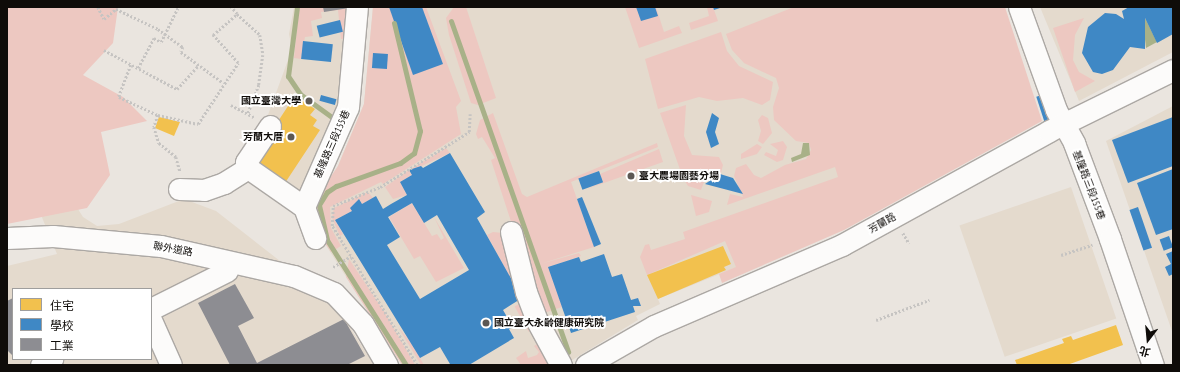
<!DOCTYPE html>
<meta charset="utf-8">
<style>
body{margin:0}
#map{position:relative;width:1180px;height:372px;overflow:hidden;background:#eae5df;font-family:"PT Sans Narrow","Noto Sans TC",sans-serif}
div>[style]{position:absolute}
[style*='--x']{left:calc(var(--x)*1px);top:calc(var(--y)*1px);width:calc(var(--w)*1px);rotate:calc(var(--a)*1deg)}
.built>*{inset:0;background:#e4dacd;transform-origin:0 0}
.green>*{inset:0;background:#edc8c1;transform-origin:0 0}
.water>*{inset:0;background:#a8b188}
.homes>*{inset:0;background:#f2c14e}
.schools>*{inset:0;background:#3f88c5;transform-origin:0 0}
.industry>*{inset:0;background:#8d8d92}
.stream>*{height:5px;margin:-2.5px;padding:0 2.5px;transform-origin:2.5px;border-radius:2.5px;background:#a8b188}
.path>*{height:2.5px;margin-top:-1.25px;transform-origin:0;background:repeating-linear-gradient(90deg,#c6c4c2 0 2px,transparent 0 4px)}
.roads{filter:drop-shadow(1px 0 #aca8a4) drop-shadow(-1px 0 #aca8a4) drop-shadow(0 1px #aca8a4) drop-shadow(0 -1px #aca8a4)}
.minor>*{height:21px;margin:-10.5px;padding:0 10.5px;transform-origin:10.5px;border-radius:10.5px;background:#fcfbfa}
.dots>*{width:11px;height:11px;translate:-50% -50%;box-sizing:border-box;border:2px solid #fff;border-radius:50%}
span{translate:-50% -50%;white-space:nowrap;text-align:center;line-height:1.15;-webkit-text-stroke:4px #fff;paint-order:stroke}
.poi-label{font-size:10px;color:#0f0c09;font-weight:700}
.right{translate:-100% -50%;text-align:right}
.left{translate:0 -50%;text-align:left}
.street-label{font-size:10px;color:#0f0c09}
.frame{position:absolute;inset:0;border:8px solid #0f0c09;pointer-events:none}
.legend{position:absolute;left:12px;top:288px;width:140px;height:72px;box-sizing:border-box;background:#fff;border:1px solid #9f9e9d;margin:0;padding:5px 7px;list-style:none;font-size:12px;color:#0f0c09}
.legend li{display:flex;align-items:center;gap:8px;height:20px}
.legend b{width:20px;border:1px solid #9f9e9d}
.north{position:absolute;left:1128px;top:320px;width:40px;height:40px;-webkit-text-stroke:3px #fff;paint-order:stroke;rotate:196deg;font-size:11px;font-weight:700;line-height:16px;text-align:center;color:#0f0c09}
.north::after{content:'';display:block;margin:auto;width:14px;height:18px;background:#0f0c09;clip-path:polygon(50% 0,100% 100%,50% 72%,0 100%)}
</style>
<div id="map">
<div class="built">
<div style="clip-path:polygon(294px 7px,352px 7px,347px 89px,300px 199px,258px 172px,264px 126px,292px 49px,289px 34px)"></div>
<div style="clip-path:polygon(373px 7px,1003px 7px,1039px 116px,737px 267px,658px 299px,660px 304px,636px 316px,638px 320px,564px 365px,402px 365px,322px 239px,314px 202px,338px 166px,364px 104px)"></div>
<div style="clip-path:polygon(1040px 7px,1173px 7px,1173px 52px,1079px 101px)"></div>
<div style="clip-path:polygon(1173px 106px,1173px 334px,1106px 141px)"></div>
<div style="left:1071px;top:187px;width:139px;height:118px;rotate:71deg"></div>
<div style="clip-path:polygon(evenodd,184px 199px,216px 211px,335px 304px,374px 365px,7px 365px,7px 266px,57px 254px,41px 215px,76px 206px,83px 217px,97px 226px,119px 224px,184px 199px,13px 289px,151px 289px,151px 359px,13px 359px,13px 289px)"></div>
</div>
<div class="green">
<div style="clip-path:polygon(7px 7px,118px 7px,113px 43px,83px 75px,123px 97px,147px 121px,101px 132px,110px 175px,87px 208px,7px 224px)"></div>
<div style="clip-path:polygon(299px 7px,352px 7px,351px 39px,341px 39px,338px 10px,321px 12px,322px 18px,311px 21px,313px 36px,305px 37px,301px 59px,294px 58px)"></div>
<div style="clip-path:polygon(373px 7px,426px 7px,461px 101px,456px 107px,461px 134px,383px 184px,381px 182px,330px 207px,331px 228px,341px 246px,331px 252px,322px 239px,314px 202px,338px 166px,364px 104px)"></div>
<div style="clip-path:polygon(454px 7px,466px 7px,496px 98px,478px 105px,471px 103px,449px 35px,446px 18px)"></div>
<div style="clip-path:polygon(625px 7px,656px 7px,664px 32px,679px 26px,682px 33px,639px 48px)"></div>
<div style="clip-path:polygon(707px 7px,713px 7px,718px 21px,691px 30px,689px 23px,709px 16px)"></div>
<div style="clip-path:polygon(794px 7px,1005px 7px,1042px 121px,844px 230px,722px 283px,719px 274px,736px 267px,725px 241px,647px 275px,640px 257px,645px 245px,649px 244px,651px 250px,685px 239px,683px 232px,838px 177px,835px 167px,727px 205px,730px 194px,743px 197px,734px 176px,736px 168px,746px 164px,754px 175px,761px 178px,785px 165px,806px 159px,811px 150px,809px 143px,796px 141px,774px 120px,773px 107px,779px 88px,776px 78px,744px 63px,732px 50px,726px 34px)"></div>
<div style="clip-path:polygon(1084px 18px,1075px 35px,1073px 60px,1079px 72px,1095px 81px,1075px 92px,1053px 28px)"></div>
<div style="clip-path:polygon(721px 32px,727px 51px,739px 66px,773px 82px,770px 100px,762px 105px,743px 98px,717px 101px,699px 97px,658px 109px,645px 59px)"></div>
<div style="clip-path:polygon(686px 105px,684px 136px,692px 155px,719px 157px,723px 165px,721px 173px,704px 182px,701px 190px,688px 186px,683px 178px,660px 113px)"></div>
<div style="clip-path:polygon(493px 113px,522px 194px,527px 197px,657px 143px,658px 147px,571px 182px,594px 247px,540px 264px,579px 253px,581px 256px,549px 267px,562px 307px,541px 314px,491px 160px,495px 158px,482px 137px,478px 139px,476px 134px,480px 120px)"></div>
<div style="clip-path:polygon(762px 115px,768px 118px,772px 133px,763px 144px,758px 141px,761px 131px,758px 120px)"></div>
<div style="clip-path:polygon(783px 141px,787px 147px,783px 160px,777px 162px,764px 155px,766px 152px,776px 156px,778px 150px,770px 144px)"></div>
<div style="clip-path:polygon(757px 144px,762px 147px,757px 154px,741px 159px,741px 154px)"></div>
<div style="clip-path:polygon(446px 148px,450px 153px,413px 170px,412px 168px)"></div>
<div style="clip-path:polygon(659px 149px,663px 162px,587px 189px,603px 182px,600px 174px)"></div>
<div style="clip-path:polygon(409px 170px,412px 175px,400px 182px,407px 195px,393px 199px,385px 187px)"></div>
<div style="clip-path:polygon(368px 192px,373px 198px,362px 204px,359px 199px,352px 211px,335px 220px,343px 234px,340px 236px,332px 218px,334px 208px)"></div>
<div style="clip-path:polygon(691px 195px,712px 201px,709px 212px,696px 216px)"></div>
<div style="clip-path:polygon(412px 203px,432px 236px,437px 234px,441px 240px,444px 238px,434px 217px,464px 268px,436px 282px,420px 256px,414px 259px,389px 217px)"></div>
<div style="clip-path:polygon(493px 232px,503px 233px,521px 289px,512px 281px,487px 235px)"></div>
<div style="clip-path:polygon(349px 259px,385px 313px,415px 365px,402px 365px,346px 277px)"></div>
<div style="left:519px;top:304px;width:29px;height:5px;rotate:61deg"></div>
<div style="clip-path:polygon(398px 327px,410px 341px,424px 365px,421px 365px)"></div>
<div style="clip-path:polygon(541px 342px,552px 365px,521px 365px,516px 358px,526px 351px,528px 358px,537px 355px,539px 352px,534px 346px)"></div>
</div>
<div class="water">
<div style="clip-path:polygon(1145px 18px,1157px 42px,1146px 48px,1143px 22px)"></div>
<div style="clip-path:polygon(803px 143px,809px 143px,810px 155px,792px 162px,791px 158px,801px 154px)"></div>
</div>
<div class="homes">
<div style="clip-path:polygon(292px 94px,315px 109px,310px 115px,317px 120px,313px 126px,320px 130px,285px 183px,252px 161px,290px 103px,287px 101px)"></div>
<div style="clip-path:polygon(159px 117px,180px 122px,174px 136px,155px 128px)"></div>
<div style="clip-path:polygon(723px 246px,731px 264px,724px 267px,726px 270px,658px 299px,647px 275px)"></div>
<div style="clip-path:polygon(1116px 325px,1123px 345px,1067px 365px,1017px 365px,1015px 360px,1064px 343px,1062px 339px,1071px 336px,1073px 340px)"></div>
</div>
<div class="schools">
<div style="clip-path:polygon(389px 7px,422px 7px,443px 64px,413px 75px)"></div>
<div style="clip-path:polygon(636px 7px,655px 7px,658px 16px,641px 21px)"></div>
<div style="clip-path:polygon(713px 7px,723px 7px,714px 10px)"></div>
<div style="clip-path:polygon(1129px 7px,1173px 7px,1173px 34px,1157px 43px,1145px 18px,1145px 49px,1130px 47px,1113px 70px,1102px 74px,1093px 72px,1082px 53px,1088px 27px,1105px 13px,1116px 14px,1124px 19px,1122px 11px)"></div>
<div style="left:340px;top:20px;width:12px;height:24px;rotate:76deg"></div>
<div style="left:303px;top:41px;width:30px;height:18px;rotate:6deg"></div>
<div style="left:373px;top:53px;width:15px;height:15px;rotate:4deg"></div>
<div style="left:321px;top:95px;width:16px;height:6px;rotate:15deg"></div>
<div style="left:1042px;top:95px;width:26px;height:6px;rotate:72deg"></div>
<div style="clip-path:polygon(712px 113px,719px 118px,715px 132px,719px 144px,711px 148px,706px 132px)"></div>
<div style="clip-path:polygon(1173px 117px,1173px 166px,1128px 183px,1112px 140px)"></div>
<div style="clip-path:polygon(evenodd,450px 153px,485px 212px,477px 218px,522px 298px,503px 310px,513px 327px,509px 329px,514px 338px,469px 365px,450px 364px,440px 347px,420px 358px,335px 220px,352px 211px,350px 208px,359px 199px,362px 204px,376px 196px,383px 209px,391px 204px,407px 195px,400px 182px,412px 175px,409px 170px,421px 166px,423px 168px,450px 153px,412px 203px,424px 223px,437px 215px,469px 270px,420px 299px,387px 245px,400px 237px,388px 217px,412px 203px)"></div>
<div style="clip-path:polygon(1173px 169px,1173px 229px,1156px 235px,1137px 183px)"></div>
<div style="left:599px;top:171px;width:12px;height:22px;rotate:70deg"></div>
<div style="clip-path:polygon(720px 174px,733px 178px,743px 194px,705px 184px)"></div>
<div style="clip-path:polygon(582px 197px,601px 244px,594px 247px,577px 199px)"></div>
<div style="left:1138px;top:207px;width:43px;height:9px;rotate:71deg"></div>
<div style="left:1169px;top:236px;width:12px;height:10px;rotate:70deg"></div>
<div style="clip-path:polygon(1173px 251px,1173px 274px,1169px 276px,1165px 267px,1171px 264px,1166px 254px)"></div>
<div style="clip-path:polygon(604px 254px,612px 277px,622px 274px,631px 300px,638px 298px,641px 306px,633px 306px,635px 312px,571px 333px,548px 267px,579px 257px,581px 262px)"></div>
</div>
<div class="industry">
<div style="clip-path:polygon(323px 7px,349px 7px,349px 8px,324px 12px)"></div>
<div style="clip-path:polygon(235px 284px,254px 318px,238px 326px,257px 363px,344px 319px,365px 356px,347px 365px,230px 365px,198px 303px)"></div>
<div style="clip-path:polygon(13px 298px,13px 354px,12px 355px,7px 350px,7px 301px)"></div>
</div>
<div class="stream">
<div style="--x:297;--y:7;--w:70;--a:97.4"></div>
<div style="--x:288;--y:76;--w:22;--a:56"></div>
<div style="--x:300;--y:94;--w:46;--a:36.1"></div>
<div style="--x:451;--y:21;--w:351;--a:70.5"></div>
<div style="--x:394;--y:23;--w:111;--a:76.5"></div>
<div style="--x:420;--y:131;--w:23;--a:105"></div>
<div style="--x:414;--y:153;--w:17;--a:144"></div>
<div style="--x:400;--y:163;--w:68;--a:160.2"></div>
<div style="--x:336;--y:186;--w:11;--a:146"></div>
<div style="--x:327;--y:192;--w:15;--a:122"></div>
<div style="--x:319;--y:205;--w:36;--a:77"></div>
<div style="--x:327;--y:240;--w:148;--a:57.7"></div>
</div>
<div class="path">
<div style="--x:98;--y:7;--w:13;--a:63"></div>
<div style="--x:104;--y:19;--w:16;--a:-40"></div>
<div style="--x:116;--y:9;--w:47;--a:25.5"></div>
<div style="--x:158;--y:29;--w:31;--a:36"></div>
<div style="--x:183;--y:47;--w:5;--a:112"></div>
<div style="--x:181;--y:52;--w:51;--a:36.2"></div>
<div style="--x:237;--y:14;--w:31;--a:42"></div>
<div style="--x:260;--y:35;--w:20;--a:81"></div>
<div style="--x:263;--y:55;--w:30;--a:98"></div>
<div style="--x:259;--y:85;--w:31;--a:111"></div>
<div style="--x:104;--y:50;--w:83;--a:28.1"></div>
<div style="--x:177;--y:89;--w:31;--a:-48"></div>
<div style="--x:131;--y:65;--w:34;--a:111"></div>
<div style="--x:119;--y:97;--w:43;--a:24.8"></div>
<div style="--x:158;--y:115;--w:41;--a:12.7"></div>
<div style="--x:198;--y:124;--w:73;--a:-56.7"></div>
<div style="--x:238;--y:63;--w:38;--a:-132"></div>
<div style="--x:213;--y:35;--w:32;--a:-41"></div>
<div style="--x:237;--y:14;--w:9;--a:-131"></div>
<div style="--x:138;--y:68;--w:34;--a:-62"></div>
<div style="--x:154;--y:38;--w:8;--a:30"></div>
<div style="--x:161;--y:42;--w:39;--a:-64"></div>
<div style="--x:231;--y:105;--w:26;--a:28"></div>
<div style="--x:158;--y:115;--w:13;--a:108"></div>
<div style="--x:154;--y:127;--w:17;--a:73"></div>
<div style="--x:159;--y:143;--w:22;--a:39"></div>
<div style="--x:176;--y:157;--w:15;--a:74"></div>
<div style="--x:903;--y:233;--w:12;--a:59"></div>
<div style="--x:1061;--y:255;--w:33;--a:-18"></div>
<div style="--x:333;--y:267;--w:21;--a:-31"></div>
<div style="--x:876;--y:320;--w:57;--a:-20.7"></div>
<div style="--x:417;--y:365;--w:163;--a:-121.4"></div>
<div style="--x:332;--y:226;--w:20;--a:-87"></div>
<div style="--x:333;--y:206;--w:51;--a:-22"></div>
<div style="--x:380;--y:187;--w:105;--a:-31.7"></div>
<div style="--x:469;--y:132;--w:18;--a:-87"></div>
</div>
<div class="roads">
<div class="minor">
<div style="--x:1019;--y:7;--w:109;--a:70.2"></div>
<div style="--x:1056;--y:110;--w:38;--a:61"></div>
<div style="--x:1074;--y:143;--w:103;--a:69.4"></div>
<div style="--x:1110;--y:239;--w:133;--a:71.2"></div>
<div style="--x:270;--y:126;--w:43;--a:123.7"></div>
<div style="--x:246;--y:162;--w:6;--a:72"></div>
<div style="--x:248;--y:168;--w:68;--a:34.9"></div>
<div style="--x:304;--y:207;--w:33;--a:70"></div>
<div style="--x:179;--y:189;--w:25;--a:2"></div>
<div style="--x:204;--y:190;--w:21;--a:-19"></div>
<div style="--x:224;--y:183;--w:28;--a:-32"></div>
<div style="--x:304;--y:207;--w:109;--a:-66.3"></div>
<div style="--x:348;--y:107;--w:100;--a:-84.9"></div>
<div style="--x:511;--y:232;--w:62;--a:76"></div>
<div style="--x:526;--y:292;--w:31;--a:69"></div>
<div style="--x:537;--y:321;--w:50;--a:61.4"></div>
<div style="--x:7;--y:238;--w:46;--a:-2.5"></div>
<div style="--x:53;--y:236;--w:108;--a:5.3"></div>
<div style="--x:161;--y:246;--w:136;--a:12.7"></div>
<div style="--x:294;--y:276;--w:43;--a:23"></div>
<div style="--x:334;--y:293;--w:42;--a:46.9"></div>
<div style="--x:363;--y:324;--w:48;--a:59.7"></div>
<div style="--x:151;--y:309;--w:85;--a:-26.6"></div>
<div style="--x:151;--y:320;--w:49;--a:66"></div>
<div style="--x:41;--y:365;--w:13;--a:-29"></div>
<div style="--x:586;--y:365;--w:78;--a:-29.8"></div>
<div style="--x:654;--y:326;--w:205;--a:-23.3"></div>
<div style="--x:842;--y:245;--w:236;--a:-28.8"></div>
<div style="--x:1049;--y:131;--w:138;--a:-26.2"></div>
</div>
</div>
<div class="dots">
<div style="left:309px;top:101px;background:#5c5854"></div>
<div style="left:291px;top:137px;background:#5c5854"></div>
<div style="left:631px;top:176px;background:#5c5854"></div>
<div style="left:486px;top:323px;background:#5c5854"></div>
</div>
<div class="poi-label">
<span class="right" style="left:301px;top:101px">國立臺灣大學</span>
<span class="right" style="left:283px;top:137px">芳蘭大厝</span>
<span class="left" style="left:639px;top:176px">臺大農場園藝分場</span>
<span class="left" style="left:494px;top:323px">國立臺大永齡健康研究院</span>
</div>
<div class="street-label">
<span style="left:332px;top:144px;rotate:-66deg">基隆路三段155巷</span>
<span style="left:1089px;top:185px;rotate:69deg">基隆路三段155巷</span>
<span style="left:882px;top:223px;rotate:-29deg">芳蘭路</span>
<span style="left:173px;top:249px;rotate:10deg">聯外道路</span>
</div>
<div class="frame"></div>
<ul class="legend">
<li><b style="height:11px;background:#f2c14e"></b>住宅</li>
<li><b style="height:11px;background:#3f88c5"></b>學校</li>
<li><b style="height:11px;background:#8d8d92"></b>工業</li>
</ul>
<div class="north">北</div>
</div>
